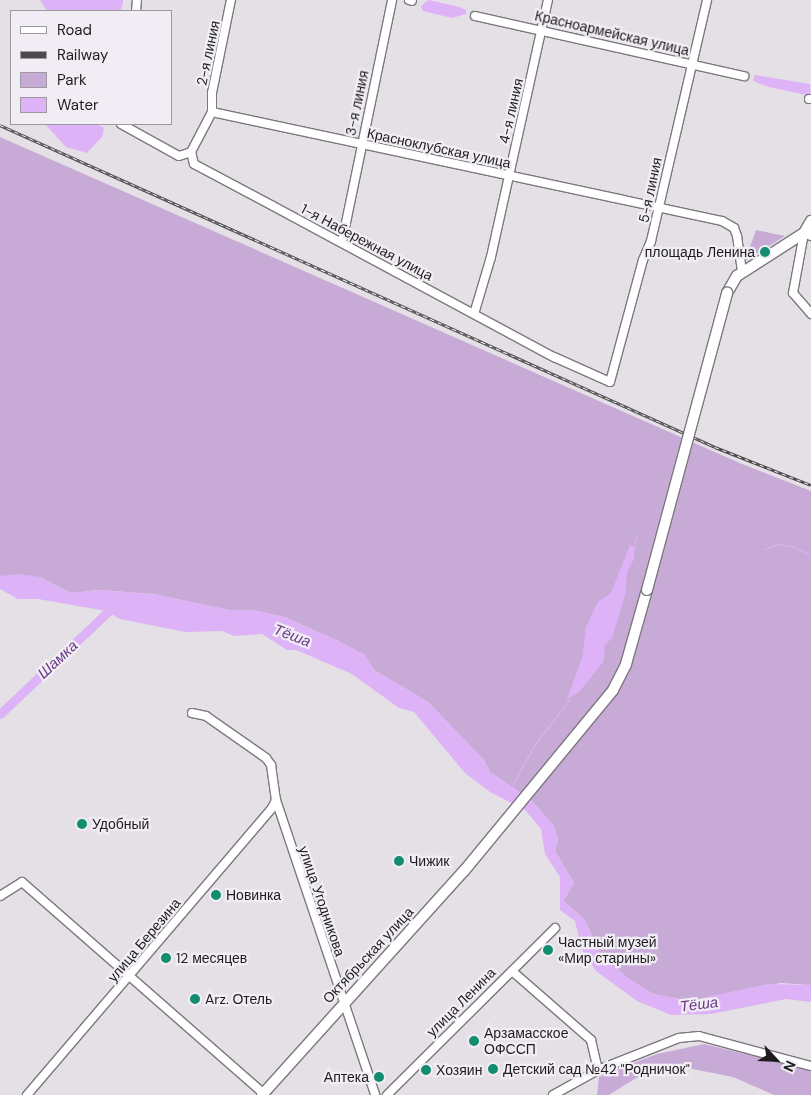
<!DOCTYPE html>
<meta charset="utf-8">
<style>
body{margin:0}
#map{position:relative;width:811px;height:1095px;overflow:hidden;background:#e4e0e6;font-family:"DM Sans",sans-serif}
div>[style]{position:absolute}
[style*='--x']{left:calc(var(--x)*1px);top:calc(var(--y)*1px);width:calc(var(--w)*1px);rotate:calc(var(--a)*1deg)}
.green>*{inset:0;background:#c7abd6}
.water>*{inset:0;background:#deb2f6}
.stream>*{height:1px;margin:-0.5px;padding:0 0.5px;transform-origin:0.5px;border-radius:0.5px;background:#deb2f6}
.river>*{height:9px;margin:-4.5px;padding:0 4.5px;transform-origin:4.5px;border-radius:4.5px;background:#deb2f6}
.roads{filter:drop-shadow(1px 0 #7c787e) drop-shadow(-1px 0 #7c787e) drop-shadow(0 1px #7c787e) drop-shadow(0 -1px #7c787e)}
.minor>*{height:8px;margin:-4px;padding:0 4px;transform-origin:4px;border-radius:4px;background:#fff}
.major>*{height:10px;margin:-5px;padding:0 5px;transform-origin:5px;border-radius:5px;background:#fff}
.rail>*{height:3px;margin-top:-1.5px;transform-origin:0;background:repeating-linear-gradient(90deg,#f1edf4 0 4px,#4c4a4d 0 8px);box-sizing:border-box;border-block:1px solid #4c4a4d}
.bridges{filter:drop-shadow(1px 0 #7c787e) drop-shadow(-1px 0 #7c787e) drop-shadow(0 1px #7c787e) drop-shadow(0 -1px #7c787e)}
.major-bridge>*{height:10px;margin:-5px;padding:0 5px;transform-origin:5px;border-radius:5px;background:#fff}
.dots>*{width:14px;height:14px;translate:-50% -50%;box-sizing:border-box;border:2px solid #f1edf4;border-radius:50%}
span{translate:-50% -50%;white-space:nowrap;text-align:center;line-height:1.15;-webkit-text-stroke:4.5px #f1edf4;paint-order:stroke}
.street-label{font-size:14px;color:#1e1c1e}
.poi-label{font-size:14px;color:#1e1c1e}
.right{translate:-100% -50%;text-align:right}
.left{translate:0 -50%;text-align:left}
.water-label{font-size:15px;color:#6d3786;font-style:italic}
.legend{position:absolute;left:10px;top:10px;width:162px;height:115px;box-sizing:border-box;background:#f1edf4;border:1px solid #9d999e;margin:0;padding:6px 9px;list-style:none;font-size:15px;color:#1e1c1e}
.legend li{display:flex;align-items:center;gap:10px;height:25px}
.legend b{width:25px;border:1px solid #9d999e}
.north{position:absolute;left:751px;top:1035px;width:50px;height:50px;-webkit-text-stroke:4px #f1edf4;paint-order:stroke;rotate:115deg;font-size:14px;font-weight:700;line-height:20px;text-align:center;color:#1e1c1e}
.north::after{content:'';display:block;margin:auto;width:18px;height:22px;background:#1e1c1e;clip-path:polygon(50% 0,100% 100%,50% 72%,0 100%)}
</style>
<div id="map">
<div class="green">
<div style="clip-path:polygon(0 137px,742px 464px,811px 491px,811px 985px,781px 983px,689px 1001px,653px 994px,626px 977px,599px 952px,585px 920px,563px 901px,574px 883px,555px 851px,558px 838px,553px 825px,531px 800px,490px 772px,484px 760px,428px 702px,374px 670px,365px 655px,340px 642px,285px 617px,252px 610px,229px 610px,153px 594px,99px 590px,71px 593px,40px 577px,0 576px)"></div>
<div style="clip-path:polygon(756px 230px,785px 236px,745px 261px)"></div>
<div style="clip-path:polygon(704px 1044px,811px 1070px,811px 1095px,774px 1095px,733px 1077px,677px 1066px,636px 1078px,609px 1095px,597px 1095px,599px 1076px,657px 1054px)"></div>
</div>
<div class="water">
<div style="clip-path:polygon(40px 0,123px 0,123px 4px,120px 11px,47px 11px)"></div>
<div style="clip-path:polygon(429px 0,459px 7px,466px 10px,466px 14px,452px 18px,423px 11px,421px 6px)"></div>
<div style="clip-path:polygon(755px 75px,810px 84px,811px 96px,769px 87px,753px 81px)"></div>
<div style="clip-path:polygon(45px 124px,96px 124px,104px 128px,102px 137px,87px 153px,66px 147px)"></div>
<div style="clip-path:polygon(630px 545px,635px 547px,634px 559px,627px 572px,625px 596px,612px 638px,605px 645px,604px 661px,579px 692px,567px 699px,582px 658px,586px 627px,598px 602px,611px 593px)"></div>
<div style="clip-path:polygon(17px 574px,40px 577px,71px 593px,99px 590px,153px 594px,229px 610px,252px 610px,285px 617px,340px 642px,365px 655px,374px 670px,428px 702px,484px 760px,490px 772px,531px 800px,553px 825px,558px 838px,555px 851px,574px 883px,563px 901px,585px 920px,599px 952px,626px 977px,653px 994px,689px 1001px,768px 984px,811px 985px,811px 1002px,786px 999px,711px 1014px,671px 1015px,637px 1001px,596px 971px,582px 950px,575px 921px,560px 910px,560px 877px,545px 854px,541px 829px,525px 810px,490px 792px,465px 773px,414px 712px,399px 708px,352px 674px,296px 650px,287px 650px,262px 634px,234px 636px,222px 631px,185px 632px,120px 619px,106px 611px,38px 599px,18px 599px,0 589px,0 576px)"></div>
</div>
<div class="stream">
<div style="--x:634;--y:547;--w:12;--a:-76"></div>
<div style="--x:765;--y:549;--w:15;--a:-20"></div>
<div style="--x:779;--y:544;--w:12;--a:9"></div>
<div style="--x:791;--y:546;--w:22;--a:24"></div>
<div style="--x:511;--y:787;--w:49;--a:-60.8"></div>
<div style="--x:535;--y:744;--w:57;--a:-52.1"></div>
</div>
<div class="river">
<div style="--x:0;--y:714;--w:158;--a:-43.5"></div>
</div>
<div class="roads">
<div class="minor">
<div style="--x:409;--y:0;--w:3;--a:18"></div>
<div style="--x:136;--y:11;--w:11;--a:-85"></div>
<div style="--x:475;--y:16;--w:276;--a:12.6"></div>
<div style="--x:809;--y:99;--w:2;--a:0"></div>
<div style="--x:212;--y:112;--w:522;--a:12.06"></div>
<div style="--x:722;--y:221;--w:14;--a:30"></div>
<div style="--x:734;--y:228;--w:9;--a:69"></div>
<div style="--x:737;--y:236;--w:36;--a:82"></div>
<div style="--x:121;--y:124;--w:66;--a:28.9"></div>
<div style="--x:179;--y:156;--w:13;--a:-18"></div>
<div style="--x:191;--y:152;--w:45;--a:-62.3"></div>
<div style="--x:212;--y:112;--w:19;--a:-90"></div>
<div style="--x:212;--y:93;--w:95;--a:-78.5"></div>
<div style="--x:191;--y:152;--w:12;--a:76"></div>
<div style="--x:194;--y:164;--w:89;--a:28"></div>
<div style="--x:273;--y:206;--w:319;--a:28.3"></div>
<div style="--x:554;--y:357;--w:61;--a:24.1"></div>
<div style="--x:610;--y:382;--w:126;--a:-74.9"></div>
<div style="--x:643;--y:260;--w:21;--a:-67"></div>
<div style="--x:651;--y:241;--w:247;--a:-76.9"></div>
<div style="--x:811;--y:236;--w:8;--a:-157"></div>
<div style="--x:804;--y:233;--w:61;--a:100.4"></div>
<div style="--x:793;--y:293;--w:28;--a:49"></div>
<div style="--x:342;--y:242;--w:247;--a:-78.3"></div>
<div style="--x:474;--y:314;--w:59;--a:-73.4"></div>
<div style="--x:491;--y:257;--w:263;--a:-77.5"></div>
<div style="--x:192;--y:713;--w:14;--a:12"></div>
<div style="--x:206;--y:716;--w:73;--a:35"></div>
<div style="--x:266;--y:758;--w:9;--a:54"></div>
<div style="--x:271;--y:765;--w:35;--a:82"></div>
<div style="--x:276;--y:800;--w:311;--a:71.4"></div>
<div style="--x:0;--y:896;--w:26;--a:-32"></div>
<div style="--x:22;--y:882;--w:323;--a:41.2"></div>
<div style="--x:512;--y:971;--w:105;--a:41.1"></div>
<div style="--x:591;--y:1040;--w:31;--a:77"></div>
<div style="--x:27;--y:1095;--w:377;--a:-49.5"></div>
<div style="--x:272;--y:808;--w:9;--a:-63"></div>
<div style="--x:387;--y:1095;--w:237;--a:-44.8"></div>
<div style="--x:553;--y:1095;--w:51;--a:-29.1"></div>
<div style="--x:598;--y:1070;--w:87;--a:-21.6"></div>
<div style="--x:679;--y:1038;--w:20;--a:-6"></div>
<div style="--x:699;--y:1036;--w:116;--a:15"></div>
</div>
<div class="major">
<div style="--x:727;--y:293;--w:20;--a:-60"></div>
<div style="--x:737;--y:276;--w:80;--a:-32.7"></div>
<div style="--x:804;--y:233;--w:14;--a:-60"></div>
<div style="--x:262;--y:1095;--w:302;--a:-48"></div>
<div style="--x:464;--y:871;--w:234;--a:-50.5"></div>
<div style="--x:613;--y:690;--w:29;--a:-63"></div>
<div style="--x:626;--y:664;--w:77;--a:-74.2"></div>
</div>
</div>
<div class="rail">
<div style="--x:0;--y:125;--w:784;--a:24.24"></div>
<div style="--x:715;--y:447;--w:103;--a:21.6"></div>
</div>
<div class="bridges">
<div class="major-bridge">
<div style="--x:647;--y:590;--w:308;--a:-74.9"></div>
</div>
</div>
<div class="dots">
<div style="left:765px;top:252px;background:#148c6f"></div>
<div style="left:82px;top:824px;background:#148c6f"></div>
<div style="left:399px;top:861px;background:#148c6f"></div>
<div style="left:216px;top:895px;background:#148c6f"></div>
<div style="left:548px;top:950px;background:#148c6f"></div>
<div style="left:166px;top:958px;background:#148c6f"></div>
<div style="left:195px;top:999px;background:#148c6f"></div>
<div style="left:474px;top:1041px;background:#148c6f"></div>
<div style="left:493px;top:1069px;background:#148c6f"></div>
<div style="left:426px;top:1070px;background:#148c6f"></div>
<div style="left:379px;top:1077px;background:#148c6f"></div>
</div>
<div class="street-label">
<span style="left:612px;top:33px;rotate:13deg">Красноармейская улица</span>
<span style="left:208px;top:53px;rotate:-78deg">2-я линия</span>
<span style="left:357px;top:103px;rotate:-78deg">3-я линия</span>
<span style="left:511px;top:111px;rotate:-77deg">4-я линия</span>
<span style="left:439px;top:148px;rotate:12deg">Красноклубская улица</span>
<span style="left:650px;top:190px;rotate:-78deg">5-я линия</span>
<span style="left:367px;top:242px;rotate:28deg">1-я Набережная улица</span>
<span style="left:322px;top:901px;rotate:71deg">улица Угодникова</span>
<span style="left:144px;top:940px;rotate:-50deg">улица Березина</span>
<span style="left:368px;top:955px;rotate:-47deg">Октябрьская улица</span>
<span style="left:461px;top:1002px;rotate:-45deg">улица Ленина</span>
</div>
<div class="poi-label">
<span class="right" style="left:755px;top:252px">площадь Ленина</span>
<span class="left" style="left:92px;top:824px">Удобный</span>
<span class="left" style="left:409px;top:861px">Чижик</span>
<span class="left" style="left:226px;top:895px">Новинка</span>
<span class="left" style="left:558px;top:950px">Частный музей<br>«Мир старины»</span>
<span class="left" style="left:176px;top:958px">12 месяцев</span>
<span class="left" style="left:205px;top:999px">Arz. Отель</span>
<span class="left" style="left:484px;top:1041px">Арзамасское<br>ОФССП</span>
<span class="left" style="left:503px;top:1069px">Детский сад №42 "Родничок"</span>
<span class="left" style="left:436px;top:1070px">Хозяин</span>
<span class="right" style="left:369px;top:1077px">Аптека</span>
</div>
<div class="water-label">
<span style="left:292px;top:636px;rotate:21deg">Тёша</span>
<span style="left:58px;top:660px;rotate:-43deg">Шамка</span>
<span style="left:699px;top:1005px;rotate:-7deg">Тёша</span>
</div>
<ul class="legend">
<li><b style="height:6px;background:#fff"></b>Road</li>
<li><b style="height:6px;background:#4c4a4d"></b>Railway</li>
<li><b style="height:14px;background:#c7abd6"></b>Park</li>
<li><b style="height:14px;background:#deb2f6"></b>Water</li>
</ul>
<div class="north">N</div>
</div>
